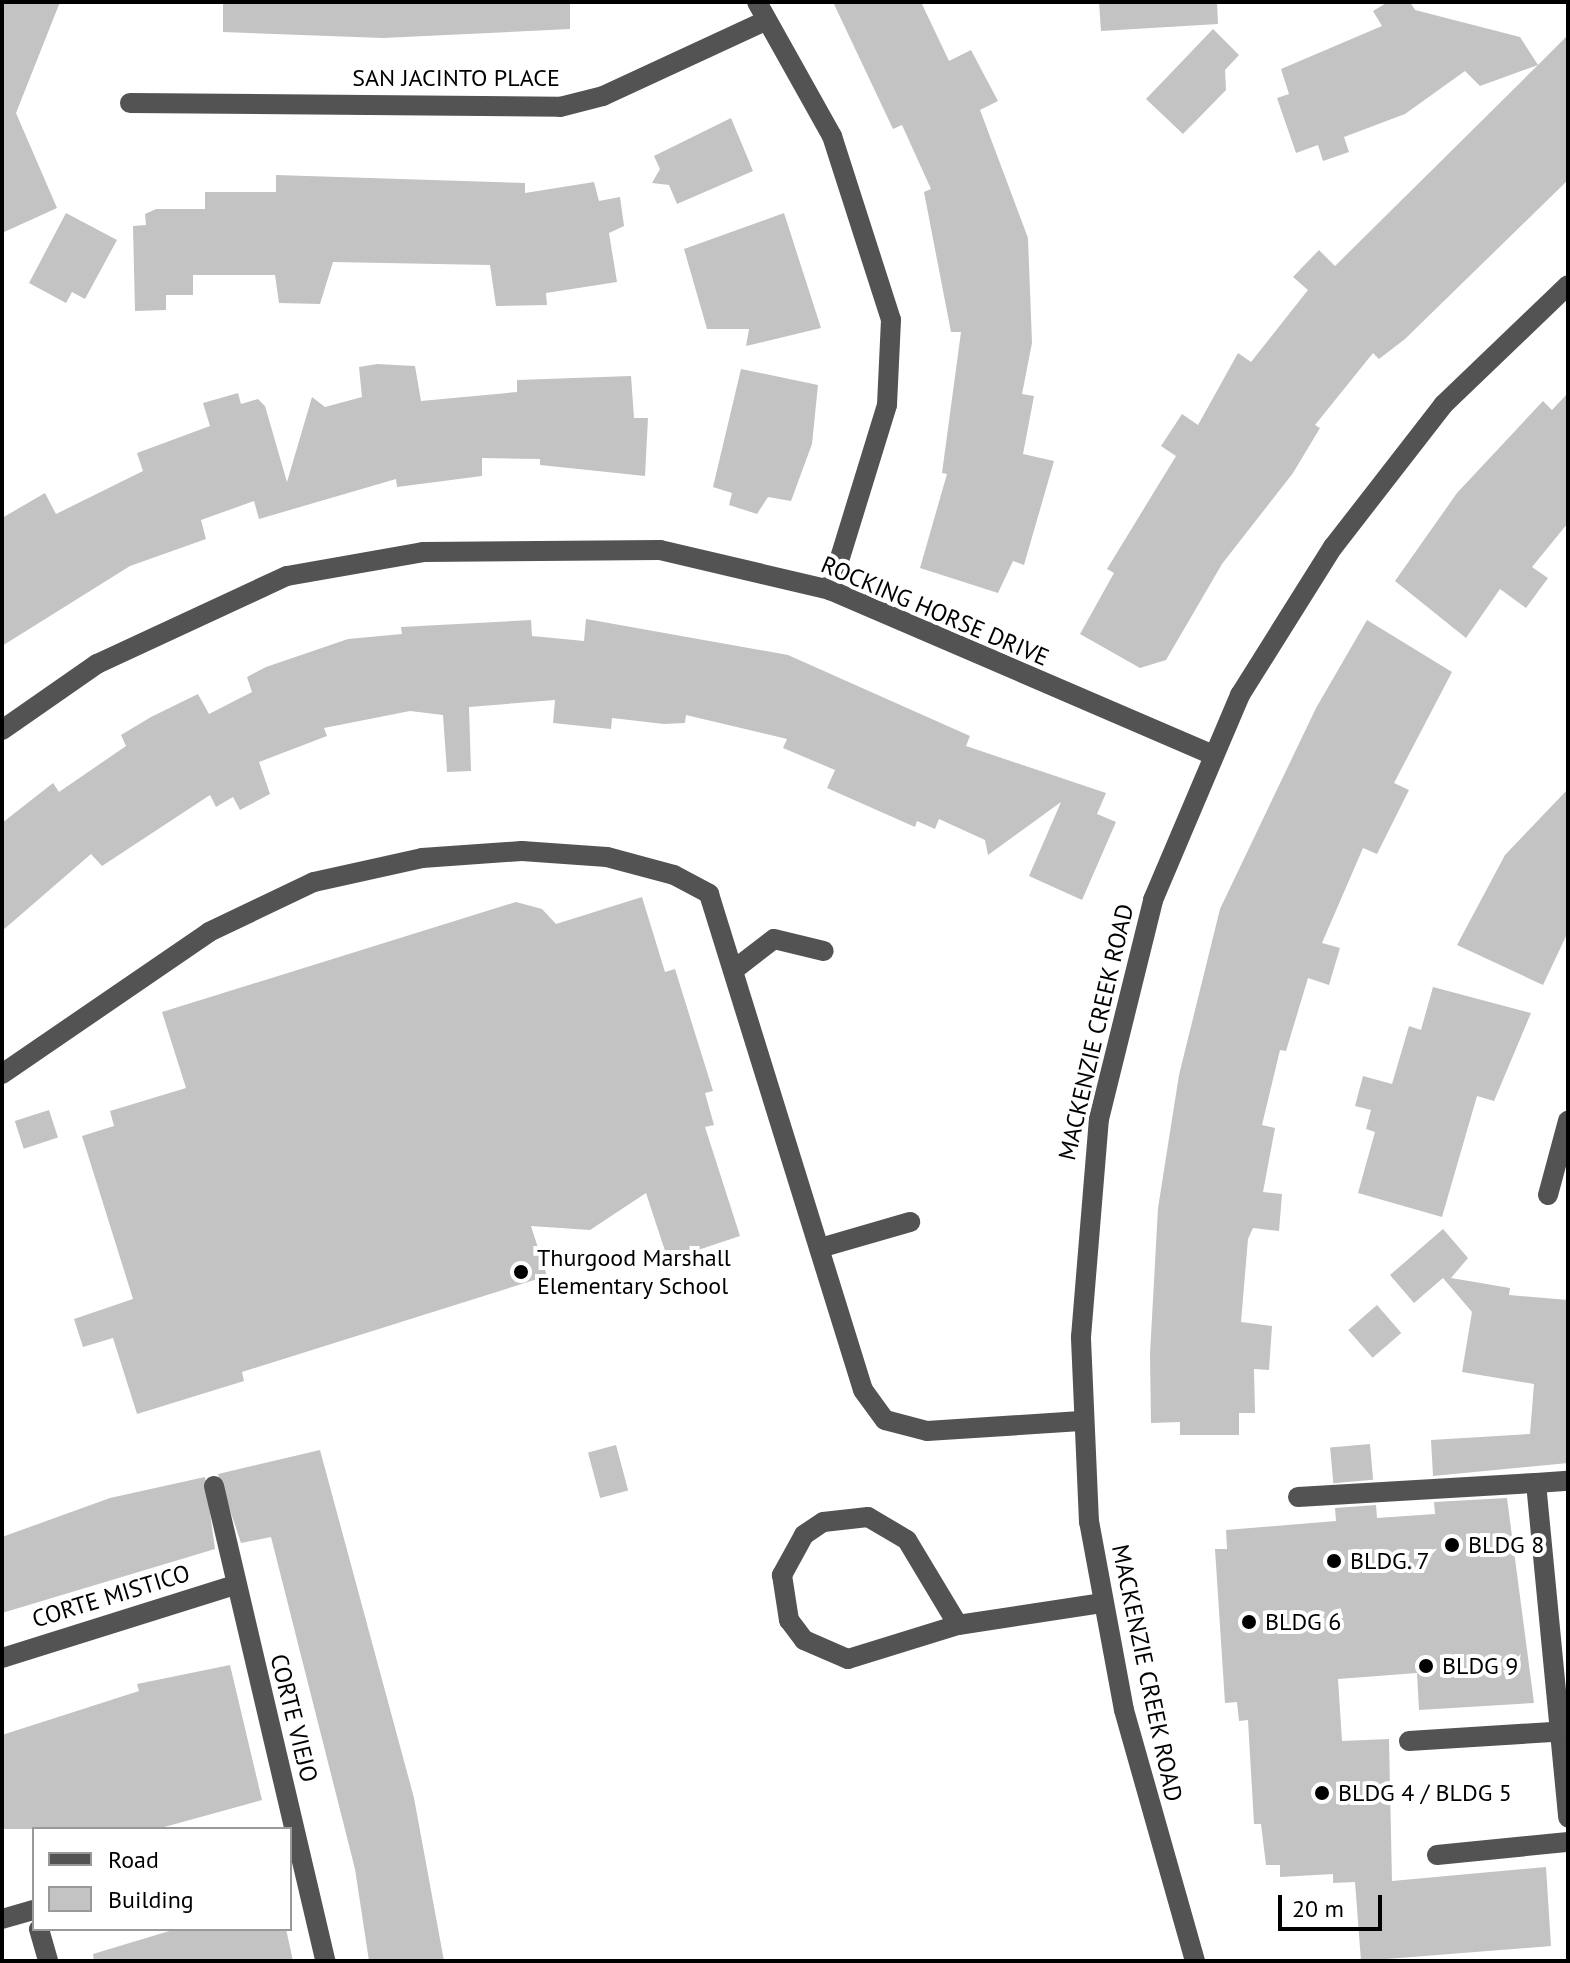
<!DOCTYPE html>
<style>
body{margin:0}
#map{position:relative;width:1570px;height:1963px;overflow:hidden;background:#fff;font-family:"PT Sans",sans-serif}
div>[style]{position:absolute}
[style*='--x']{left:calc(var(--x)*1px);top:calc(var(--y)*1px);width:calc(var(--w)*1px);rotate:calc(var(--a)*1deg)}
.building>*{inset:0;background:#c3c3c3;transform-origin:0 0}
.minor>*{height:20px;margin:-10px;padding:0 10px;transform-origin:10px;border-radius:10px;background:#535353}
.dots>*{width:22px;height:22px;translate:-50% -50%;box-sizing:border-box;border:4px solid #fff;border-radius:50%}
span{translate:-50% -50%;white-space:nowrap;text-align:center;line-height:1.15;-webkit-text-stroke:8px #fff;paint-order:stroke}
.street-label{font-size:24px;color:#000}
.poi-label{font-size:24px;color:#000}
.left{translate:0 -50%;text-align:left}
.frame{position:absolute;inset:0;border:4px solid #000;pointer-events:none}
.legend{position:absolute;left:32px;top:1827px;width:260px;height:104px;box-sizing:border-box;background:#fff;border:2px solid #999;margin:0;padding:10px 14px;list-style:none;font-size:24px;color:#000}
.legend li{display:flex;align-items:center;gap:16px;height:40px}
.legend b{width:40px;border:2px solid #999}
.scale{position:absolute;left:1278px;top:1895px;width:104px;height:36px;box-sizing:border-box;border:4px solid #000;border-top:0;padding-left:10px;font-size:24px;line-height:28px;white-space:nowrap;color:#000;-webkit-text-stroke:6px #fff;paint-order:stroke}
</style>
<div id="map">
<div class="building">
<div style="clip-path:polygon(2px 2px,60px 2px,16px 113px,57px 208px,2px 233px)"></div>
<div style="clip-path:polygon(223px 2px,570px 2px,570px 29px,383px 38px,223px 32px)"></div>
<div style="clip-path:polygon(833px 2px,921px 2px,949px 61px,971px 50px,998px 101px,980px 110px,1028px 238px,1032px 343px,1022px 394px,1034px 396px,1023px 454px,1054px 461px,1024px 565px,1013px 561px,998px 593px,920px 568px,947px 474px,942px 473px,961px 332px,951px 332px,924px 192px,931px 189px,902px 125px,893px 129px)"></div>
<div style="clip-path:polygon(1099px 2px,1217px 2px,1218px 24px,1101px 31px)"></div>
<div style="clip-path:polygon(1388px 2px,1410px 2px,1415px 10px,1520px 37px,1538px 65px,1568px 35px,1568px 180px,1405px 339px,1379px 359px,1373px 353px,1315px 425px,1320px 428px,1293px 473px,1222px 564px,1166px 660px,1140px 668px,1080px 634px,1114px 573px,1107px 569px,1176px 456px,1161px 446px,1182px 414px,1198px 425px,1238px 353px,1251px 362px,1308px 290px,1293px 277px,1319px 250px,1335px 266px,1538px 65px,1480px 86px,1465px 71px,1405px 114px,1344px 137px,1349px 152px,1323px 161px,1318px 145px,1296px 153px,1277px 98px,1289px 94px,1281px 69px,1382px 26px,1373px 11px)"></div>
<div style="clip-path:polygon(1213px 29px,1239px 55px,1225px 70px,1226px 90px,1183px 134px,1146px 99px)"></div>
<div style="clip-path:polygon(731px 118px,753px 171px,677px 204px,669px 185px,652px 183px,660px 169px,654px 156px)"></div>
<div style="clip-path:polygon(276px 175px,525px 183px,525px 193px,594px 182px,599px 201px,620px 197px,624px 226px,609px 233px,617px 282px,546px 293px,547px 305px,496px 306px,490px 265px,333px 262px,320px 304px,279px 303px,275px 275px,193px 275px,193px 295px,166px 295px,166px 310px,135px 311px,133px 226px,146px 225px,145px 214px,156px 209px,205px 209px,205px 192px,276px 192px)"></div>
<div style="clip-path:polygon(66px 213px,117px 240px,85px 299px,72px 292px,66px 303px,29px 283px)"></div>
<div style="clip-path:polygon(784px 213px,821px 328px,746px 346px,749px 329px,707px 329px,684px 249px)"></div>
<div style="clip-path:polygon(377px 364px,415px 366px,421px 401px,517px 392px,517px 380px,631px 376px,634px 418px,648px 418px,645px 476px,540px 465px,540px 459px,482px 458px,482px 476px,397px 487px,396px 479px,259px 519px,254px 501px,201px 520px,206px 539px,130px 566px,2px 646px,2px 518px,45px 493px,56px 514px,143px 471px,137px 453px,210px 426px,203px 403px,238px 393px,241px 404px,258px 399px,265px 406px,287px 482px,312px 397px,325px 407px,362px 397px,359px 367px)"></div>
<div style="clip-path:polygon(741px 369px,818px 385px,812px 444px,791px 501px,768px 497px,757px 514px,729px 505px,732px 493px,713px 487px)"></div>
<div style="clip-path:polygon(1568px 393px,1568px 523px,1532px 567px,1548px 578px,1526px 608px,1500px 589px,1466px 638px,1395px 581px,1457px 493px,1543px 401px,1552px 410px)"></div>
<div style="clip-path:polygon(586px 619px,788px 655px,970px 736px,966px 746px,1106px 793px,1097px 814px,1116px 822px,1082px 900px,1029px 876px,1061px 802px,988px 855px,985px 840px,939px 819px,935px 829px,917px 821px,915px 827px,827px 788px,835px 770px,783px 748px,787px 739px,686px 715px,685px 723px,664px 724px,612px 718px,611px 729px,553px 723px,555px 700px,469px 707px,471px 771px,447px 772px,443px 715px,410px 711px,324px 728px,327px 736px,259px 762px,270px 794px,240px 810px,233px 797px,216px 807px,210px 795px,102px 866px,91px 854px,2px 931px,2px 823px,53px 783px,59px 792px,126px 746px,121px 735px,151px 717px,198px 694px,209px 714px,252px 692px,247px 677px,266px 667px,348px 639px,402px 634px,401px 627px,531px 620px,532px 636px,584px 641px)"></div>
<div style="clip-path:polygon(1367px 620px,1452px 672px,1394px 783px,1409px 790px,1377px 854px,1363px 848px,1322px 943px,1340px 948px,1329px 985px,1308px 978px,1286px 1051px,1280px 1050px,1262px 1125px,1275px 1128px,1263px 1192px,1282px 1194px,1279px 1231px,1253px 1228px,1248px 1239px,1241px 1322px,1272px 1326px,1269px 1370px,1254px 1369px,1255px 1413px,1239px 1413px,1239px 1435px,1180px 1435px,1180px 1422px,1151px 1423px,1150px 1354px,1158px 1208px,1179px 1075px,1220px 909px,1316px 708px)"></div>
<div style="clip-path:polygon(1568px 789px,1568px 932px,1543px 985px,1457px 945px,1505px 855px)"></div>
<div style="clip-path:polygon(642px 897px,665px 972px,675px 969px,713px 1091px,705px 1093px,714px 1125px,705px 1127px,740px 1236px,668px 1260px,646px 1193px,590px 1230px,531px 1226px,547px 1276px,242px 1372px,244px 1381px,137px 1414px,113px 1338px,83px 1347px,74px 1319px,133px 1299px,82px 1136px,114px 1126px,110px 1111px,186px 1088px,162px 1012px,516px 902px,542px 909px,556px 924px)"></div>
<div style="clip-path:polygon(1433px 987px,1531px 1013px,1494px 1101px,1477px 1096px,1442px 1217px,1358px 1193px,1375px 1132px,1366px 1129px,1371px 1110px,1355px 1106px,1363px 1076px,1392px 1084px,1409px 1026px,1421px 1030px)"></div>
<div style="left:49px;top:1110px;width:29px;height:36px;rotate:72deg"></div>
<div style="clip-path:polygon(1443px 1229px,1468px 1258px,1451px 1278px,1510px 1288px,1509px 1295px,1568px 1300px,1568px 1463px,1433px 1476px,1431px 1440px,1530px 1434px,1534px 1384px,1462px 1372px,1472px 1312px,1443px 1278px,1414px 1303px,1390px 1275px)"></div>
<div style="left:1377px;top:1305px;width:37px;height:38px;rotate:49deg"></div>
<div style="left:1370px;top:1444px;width:36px;height:40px;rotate:85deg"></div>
<div style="left:616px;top:1445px;width:47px;height:29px;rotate:75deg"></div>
<div style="clip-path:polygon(320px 1450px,414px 1798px,444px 1961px,369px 1961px,355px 1869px,271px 1537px,241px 1543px,218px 1474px)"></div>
<div style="clip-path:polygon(205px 1477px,215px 1549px,2px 1613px,2px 1537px,110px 1498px)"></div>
<div style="clip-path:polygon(1507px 1498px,1534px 1703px,1419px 1710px,1417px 1673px,1338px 1679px,1342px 1741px,1389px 1739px,1392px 1881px,1546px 1867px,1551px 1946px,1361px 1961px,1355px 1882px,1333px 1883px,1333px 1874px,1280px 1877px,1280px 1865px,1266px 1865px,1261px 1824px,1254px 1824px,1248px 1720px,1239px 1721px,1237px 1702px,1225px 1703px,1215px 1549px,1227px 1549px,1226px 1530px,1336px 1521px,1335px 1508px,1376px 1505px,1377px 1518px,1435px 1514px,1434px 1502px)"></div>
<div style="clip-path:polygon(230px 1665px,262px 1800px,157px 1829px,2px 1829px,2px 1735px,139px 1691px,137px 1684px)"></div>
<div style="clip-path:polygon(176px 1929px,286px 1929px,293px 1961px,94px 1961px,93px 1954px)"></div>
</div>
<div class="minor">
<div style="--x:757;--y:2;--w:154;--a:60.8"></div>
<div style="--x:832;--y:136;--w:193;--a:72.2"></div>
<div style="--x:891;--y:320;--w:85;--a:92.7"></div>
<div style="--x:887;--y:405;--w:194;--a:107.1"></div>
<div style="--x:130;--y:103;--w:430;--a:0.5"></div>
<div style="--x:560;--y:107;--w:44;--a:-14.3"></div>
<div style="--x:603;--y:96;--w:179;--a:-24.8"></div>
<div style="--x:2;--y:730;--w:116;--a:-34.8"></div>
<div style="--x:97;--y:664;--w:209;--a:-24.9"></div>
<div style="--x:287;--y:576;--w:138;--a:-10"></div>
<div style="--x:423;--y:552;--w:237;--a:-0.5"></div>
<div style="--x:660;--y:550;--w:175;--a:13.2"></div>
<div style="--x:830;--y:590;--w:414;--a:23.3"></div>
<div style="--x:735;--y:969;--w:49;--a:-37.6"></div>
<div style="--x:774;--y:939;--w:51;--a:13.5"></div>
<div style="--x:2;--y:1074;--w:251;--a:-34.4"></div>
<div style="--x:209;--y:932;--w:116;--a:-25.5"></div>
<div style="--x:314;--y:882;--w:111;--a:-12.5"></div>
<div style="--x:422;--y:858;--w:100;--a:-4"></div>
<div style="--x:522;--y:851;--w:85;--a:4"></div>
<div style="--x:607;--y:857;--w:69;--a:15"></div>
<div style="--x:674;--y:875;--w:40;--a:28"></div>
<div style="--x:709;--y:894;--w:519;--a:72.75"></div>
<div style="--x:863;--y:1390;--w:37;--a:54"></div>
<div style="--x:885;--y:1420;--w:43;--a:14.7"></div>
<div style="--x:927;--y:1431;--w:154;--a:-3.7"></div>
<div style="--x:1548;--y:1195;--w:77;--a:-74.9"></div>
<div style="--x:820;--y:1248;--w:94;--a:-16.1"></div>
<div style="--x:1536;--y:1483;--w:32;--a:-4"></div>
<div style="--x:214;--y:1486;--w:488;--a:76.8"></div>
<div style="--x:1298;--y:1497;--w:238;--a:-3.4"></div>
<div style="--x:1536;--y:1483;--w:336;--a:84.5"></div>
<div style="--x:958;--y:1625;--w:99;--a:-121"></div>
<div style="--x:907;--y:1540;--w:45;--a:-149.5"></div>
<div style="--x:868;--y:1517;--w:45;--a:173.7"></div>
<div style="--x:823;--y:1522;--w:23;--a:146"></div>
<div style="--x:804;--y:1535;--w:46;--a:118.8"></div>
<div style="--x:782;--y:1575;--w:46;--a:81.2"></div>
<div style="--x:789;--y:1620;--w:25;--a:53"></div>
<div style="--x:804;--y:1640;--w:48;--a:23.4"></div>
<div style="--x:848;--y:1659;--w:115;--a:-17.2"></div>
<div style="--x:958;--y:1625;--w:145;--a:-8.7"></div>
<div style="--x:2;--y:1658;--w:244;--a:-17.4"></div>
<div style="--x:1409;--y:1741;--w:159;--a:-3.6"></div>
<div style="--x:1437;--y:1855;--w:132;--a:-5.7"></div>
<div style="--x:2;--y:1919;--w:33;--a:-16"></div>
<div style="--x:39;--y:1929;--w:33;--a:74"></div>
<div style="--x:1195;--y:1961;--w:261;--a:-105.8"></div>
<div style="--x:1124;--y:1710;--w:191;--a:-100.5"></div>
<div style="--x:1089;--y:1522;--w:185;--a:-92.5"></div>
<div style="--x:1081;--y:1337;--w:219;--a:-85.3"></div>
<div style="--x:1099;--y:1119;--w:226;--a:-76.1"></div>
<div style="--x:1153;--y:900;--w:223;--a:-67"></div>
<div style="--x:1240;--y:695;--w:175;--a:-57.9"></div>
<div style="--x:1333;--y:547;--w:180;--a:-52.2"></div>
<div style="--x:1443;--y:405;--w:173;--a:-43.8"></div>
</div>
<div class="dots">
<div style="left:521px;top:1272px;background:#000"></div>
<div style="left:1452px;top:1545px;background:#000"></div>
<div style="left:1334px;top:1561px;background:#000"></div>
<div style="left:1249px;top:1622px;background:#000"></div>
<div style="left:1426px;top:1666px;background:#000"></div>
<div style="left:1322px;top:1793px;background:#000"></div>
</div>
<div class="street-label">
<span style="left:456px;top:78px">SAN JACINTO PLACE</span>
<span style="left:935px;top:611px;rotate:23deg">ROCKING HORSE DRIVE</span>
<span style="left:1096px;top:1032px;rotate:-77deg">MACKENZIE CREEK ROAD</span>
<span style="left:111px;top:1596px;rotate:-17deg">CORTE MISTICO</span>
<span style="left:1147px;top:1673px;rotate:78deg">MACKENZIE CREEK ROAD</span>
<span style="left:294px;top:1718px;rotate:76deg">CORTE VIEJO</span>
</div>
<div class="poi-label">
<span class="left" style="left:537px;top:1272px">Thurgood Marshall<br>Elementary School</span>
<span class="left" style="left:1468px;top:1545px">BLDG 8</span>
<span class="left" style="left:1350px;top:1561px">BLDG. 7</span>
<span class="left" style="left:1265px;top:1622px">BLDG 6</span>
<span class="left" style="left:1442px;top:1666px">BLDG 9</span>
<span class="left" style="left:1338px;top:1793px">BLDG 4 / BLDG 5</span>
</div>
<div class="frame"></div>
<ul class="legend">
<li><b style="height:10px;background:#535353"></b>Road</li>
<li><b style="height:22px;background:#c3c3c3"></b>Building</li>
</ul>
<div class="scale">20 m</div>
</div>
